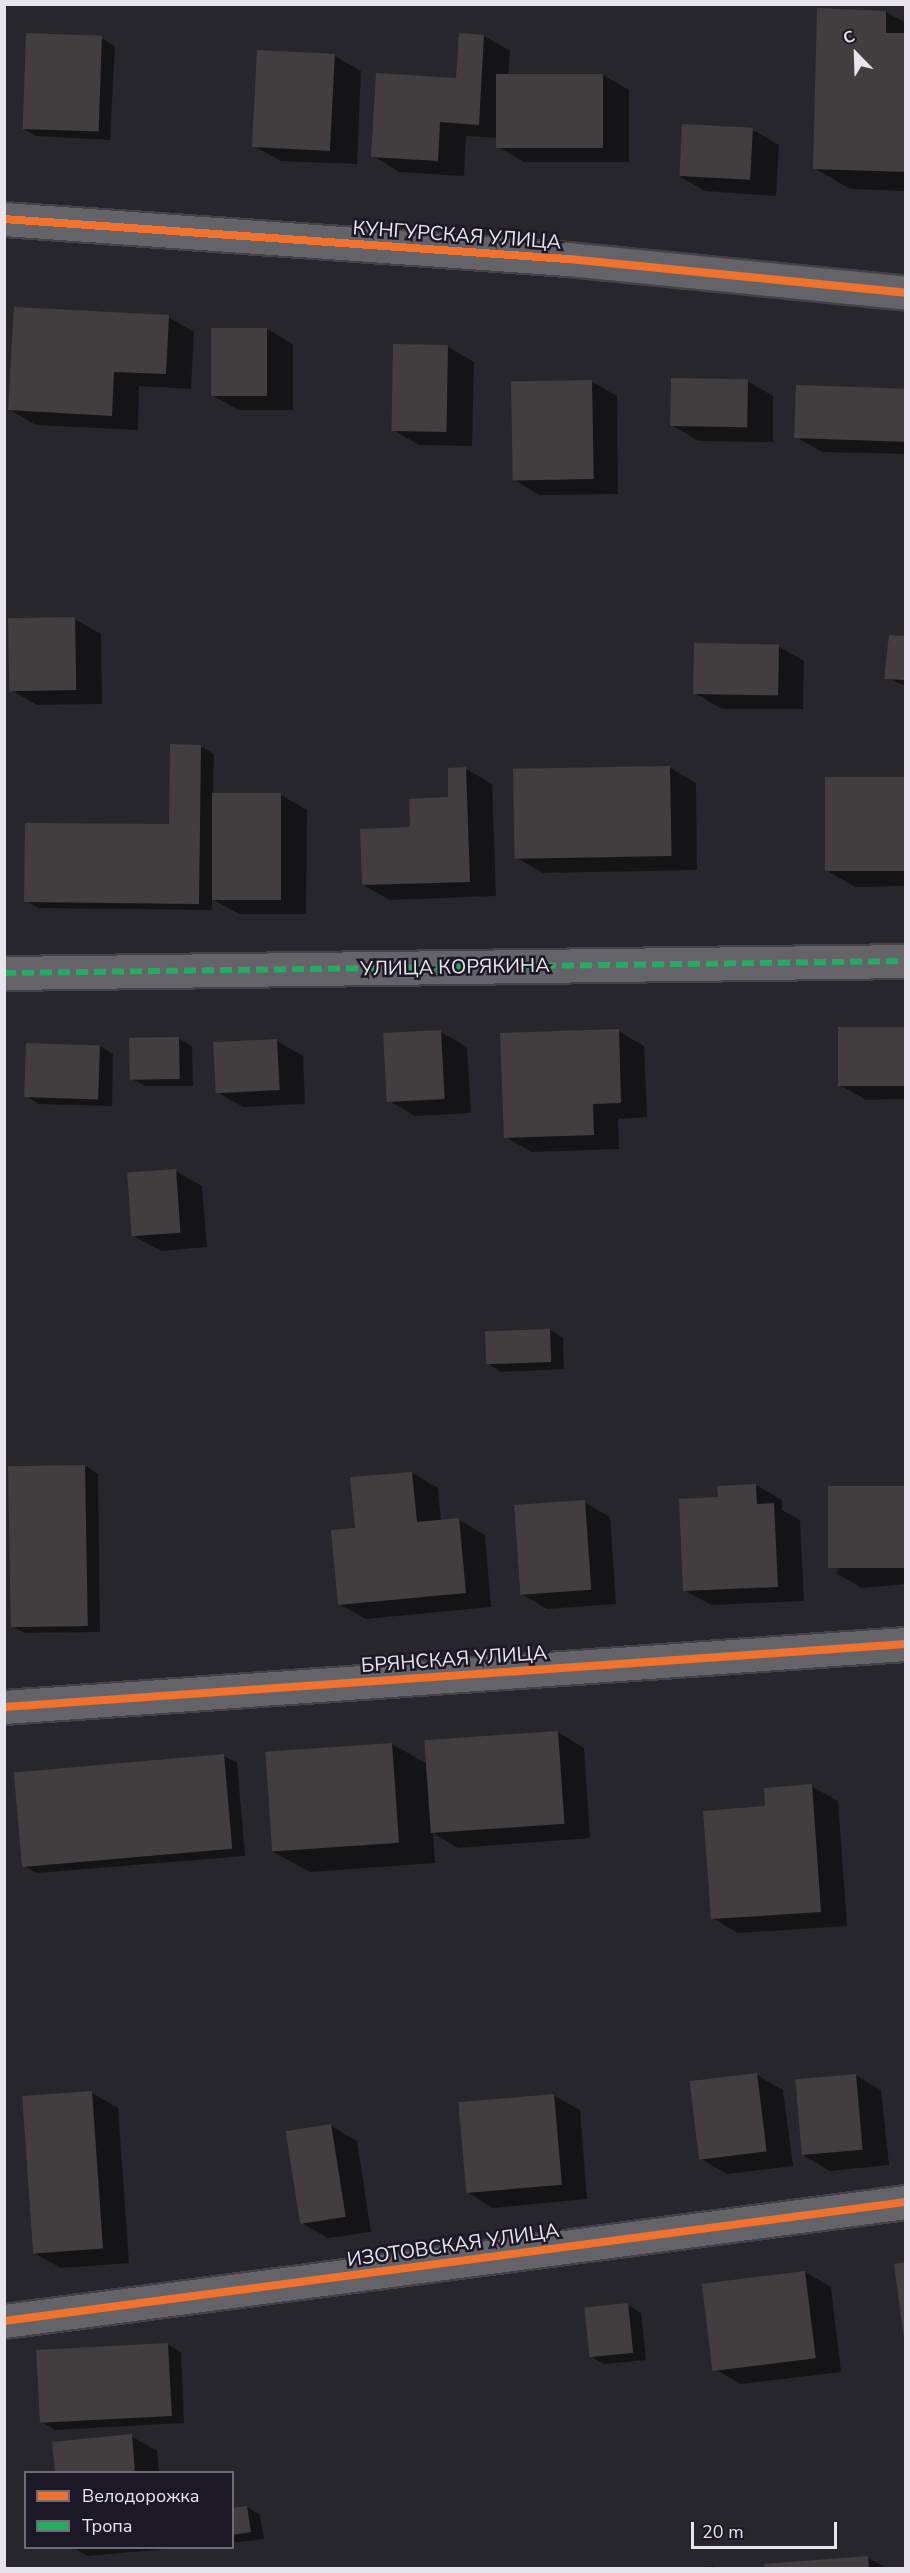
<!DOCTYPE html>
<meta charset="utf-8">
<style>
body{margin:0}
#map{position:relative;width:910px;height:2573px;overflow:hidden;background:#27262c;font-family:"Nunito Sans",sans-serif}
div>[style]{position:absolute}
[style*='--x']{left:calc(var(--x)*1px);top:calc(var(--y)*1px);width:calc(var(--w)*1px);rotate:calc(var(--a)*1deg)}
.shadow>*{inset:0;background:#0007}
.building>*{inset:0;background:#423e40;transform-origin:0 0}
.roads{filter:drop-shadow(2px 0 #444248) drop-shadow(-2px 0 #444248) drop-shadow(0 2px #444248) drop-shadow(0 -2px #444248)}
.minor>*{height:33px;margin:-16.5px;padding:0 16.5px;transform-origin:16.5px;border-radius:16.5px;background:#646368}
.quiet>*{height:6px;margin-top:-3px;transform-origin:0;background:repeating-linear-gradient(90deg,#26ab63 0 12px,transparent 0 18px)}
.cycleway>*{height:8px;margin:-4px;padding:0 4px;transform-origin:4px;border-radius:4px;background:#ef722f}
span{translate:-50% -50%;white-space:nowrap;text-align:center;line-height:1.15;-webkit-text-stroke:5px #1d1826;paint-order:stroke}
.street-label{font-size:20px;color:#e7e4ed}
.frame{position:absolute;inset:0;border:6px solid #e7e4ed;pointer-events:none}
.legend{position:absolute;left:24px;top:2471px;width:210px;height:78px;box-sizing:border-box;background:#1d1826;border:2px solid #6e6a76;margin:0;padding:8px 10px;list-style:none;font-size:18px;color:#e7e4ed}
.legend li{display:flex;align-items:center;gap:12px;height:30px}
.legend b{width:30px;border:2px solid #6e6a76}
.north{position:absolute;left:826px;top:24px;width:60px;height:60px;-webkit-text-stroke:4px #1d1826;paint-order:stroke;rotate:337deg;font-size:16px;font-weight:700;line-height:24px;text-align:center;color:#e7e4ed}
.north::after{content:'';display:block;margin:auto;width:21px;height:27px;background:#e7e4ed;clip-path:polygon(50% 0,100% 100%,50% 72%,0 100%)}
.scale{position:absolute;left:691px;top:2522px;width:146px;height:27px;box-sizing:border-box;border:3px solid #e7e4ed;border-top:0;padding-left:8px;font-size:18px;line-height:21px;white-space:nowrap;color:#e7e4ed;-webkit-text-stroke:4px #1d1826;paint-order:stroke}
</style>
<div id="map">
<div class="shadow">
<div style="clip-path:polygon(886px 12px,906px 23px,906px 191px,850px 189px,814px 168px)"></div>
<div style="clip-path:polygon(484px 36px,510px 51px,508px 76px,603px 75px,629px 90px,629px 162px,524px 162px,498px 147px,498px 138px,466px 136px,464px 176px,399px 172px,373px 156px,457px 80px)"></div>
<div style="clip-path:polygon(101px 38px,115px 46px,110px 140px,36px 136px,22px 128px)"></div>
<div style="clip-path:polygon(335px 56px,361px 71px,357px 164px,281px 161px,254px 146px)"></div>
<div style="clip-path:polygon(683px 125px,753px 130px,779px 145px,776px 196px,705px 191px,679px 176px)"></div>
<div style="clip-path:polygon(168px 317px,194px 332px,191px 389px,139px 386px,138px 430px,36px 425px,10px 410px)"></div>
<div style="clip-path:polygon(267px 329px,293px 344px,293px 410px,238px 410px,212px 395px)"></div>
<div style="clip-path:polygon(447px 346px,474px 362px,472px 446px,419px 445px,393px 430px)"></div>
<div style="clip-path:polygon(591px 381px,617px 396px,618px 494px,539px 495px,513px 479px)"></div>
<div style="clip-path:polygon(747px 381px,773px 396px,773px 442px,698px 441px,672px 425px)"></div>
<div style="clip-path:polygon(906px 390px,906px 454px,822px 452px,796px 437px)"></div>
<div style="clip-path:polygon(74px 619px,101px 634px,102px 704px,37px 705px,11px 690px)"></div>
<div style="clip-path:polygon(906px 637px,906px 686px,886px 678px)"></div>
<div style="clip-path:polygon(778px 646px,804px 661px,803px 709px,722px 709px,696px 694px)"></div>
<div style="clip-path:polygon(200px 746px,214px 754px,213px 794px,281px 795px,307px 810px,306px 914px,239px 914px,212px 899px,212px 910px,39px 908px,26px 901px,171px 826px)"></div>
<div style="clip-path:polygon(670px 768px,696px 783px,697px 870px,543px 873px,517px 858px)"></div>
<div style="clip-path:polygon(466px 769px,492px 784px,496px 896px,390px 900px,363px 885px,411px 829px,450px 798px)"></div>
<div style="clip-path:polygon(906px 779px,906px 886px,855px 887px,829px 872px)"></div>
<div style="clip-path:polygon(906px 1028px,906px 1099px,866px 1100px,840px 1085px)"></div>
<div style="clip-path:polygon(618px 1031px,644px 1046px,647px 1117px,618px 1119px,619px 1149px,532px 1152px,505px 1137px)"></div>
<div style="clip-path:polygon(441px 1032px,467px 1047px,471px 1113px,415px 1116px,389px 1101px)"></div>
<div style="clip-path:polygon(178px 1038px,192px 1046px,193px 1086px,145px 1086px,132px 1079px)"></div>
<div style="clip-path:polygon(277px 1041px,303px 1056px,305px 1104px,243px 1107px,217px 1092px)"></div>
<div style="clip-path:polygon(100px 1046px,113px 1054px,112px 1106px,39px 1104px,26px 1096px)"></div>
<div style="clip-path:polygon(175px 1171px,202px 1186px,207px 1247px,161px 1251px,134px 1236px)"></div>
<div style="clip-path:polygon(550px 1330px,563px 1338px,564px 1369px,501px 1372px,488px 1364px)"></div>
<div style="clip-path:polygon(85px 1466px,98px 1474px,100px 1632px,25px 1633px,11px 1626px)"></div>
<div style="clip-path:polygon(412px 1473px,438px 1488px,441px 1522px,459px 1520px,485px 1535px,491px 1607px,366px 1619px,339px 1604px,356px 1529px)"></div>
<div style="clip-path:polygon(756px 1485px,782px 1500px,782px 1510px,800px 1520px,804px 1601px,711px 1605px,684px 1590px,720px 1499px)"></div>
<div style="clip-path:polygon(906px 1488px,906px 1584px,862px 1588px,836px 1573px)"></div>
<div style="clip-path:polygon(584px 1502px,610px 1517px,616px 1604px,547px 1609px,521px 1594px)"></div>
<div style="clip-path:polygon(558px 1732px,584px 1748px,590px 1838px,458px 1848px,433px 1833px,435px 1863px,310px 1872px,273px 1852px,392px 1744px,427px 1764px)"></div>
<div style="clip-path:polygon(224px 1756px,237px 1763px,245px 1856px,36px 1873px,23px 1865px)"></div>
<div style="clip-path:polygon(811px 1786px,838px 1801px,847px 1926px,738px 1933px,712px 1918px,767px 1808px)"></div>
<div style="clip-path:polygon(757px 2075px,783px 2090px,793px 2166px,727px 2174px,701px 2159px)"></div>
<div style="clip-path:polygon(855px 2075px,881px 2090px,889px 2165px,830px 2171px,804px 2156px)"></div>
<div style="clip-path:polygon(92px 2093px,118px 2108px,129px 2263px,61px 2268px,34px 2253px)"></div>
<div style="clip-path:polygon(553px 2095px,580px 2110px,587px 2199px,493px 2208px,467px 2192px)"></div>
<div style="clip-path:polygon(331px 2126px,357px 2141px,371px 2232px,328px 2238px,302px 2223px)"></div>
<div style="clip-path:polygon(805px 2272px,831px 2287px,841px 2372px,741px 2384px,714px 2369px)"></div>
<div style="clip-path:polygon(628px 2305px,641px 2313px,646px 2360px,604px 2364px,590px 2356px)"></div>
<div style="clip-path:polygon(167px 2344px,181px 2352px,184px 2423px,55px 2430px,42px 2422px)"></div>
<div style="clip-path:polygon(131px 2436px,157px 2451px,159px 2472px,56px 2472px,54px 2443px)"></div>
<div style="clip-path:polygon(247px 2507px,260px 2515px,264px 2539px,232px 2543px,232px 2509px)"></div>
<div style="clip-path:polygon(73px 2548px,166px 2548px,166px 2549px,88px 2556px)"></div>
<div style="clip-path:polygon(868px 2558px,887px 2568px,766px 2568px,766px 2566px)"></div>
<div style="clip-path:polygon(713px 2566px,717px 2568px,688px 2568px)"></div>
</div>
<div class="building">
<div style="clip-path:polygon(817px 8px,886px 11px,886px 33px,906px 33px,906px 172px,813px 169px)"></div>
<div style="left:26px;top:33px;width:76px;height:96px;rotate:2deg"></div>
<div style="clip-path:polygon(459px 33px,484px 35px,479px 125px,440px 122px,438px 161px,371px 157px,376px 73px,456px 78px)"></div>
<div style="left:257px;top:50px;width:78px;height:97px;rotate:3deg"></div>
<div style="left:496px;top:74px;width:107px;height:74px"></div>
<div style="left:682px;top:124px;width:71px;height:52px;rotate:3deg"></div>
<div style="clip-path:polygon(14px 307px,169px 315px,166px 374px,114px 372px,112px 416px,8px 410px)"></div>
<div style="left:211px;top:328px;width:56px;height:68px"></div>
<div style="left:393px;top:344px;width:55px;height:87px;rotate:1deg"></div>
<div style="left:671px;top:378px;width:77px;height:48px;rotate:1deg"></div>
<div style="left:592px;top:380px;width:99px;height:81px;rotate:89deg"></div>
<div style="left:796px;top:385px;width:110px;height:53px;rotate:2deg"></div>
<div style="left:75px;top:617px;width:73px;height:67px;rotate:89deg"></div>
<div style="clip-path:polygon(889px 635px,906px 636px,906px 680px,884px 679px)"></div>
<div style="left:694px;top:643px;width:85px;height:51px;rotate:1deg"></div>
<div style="clip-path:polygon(170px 744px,201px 745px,199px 904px,24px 902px,25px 823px,169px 824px)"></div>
<div style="left:670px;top:766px;width:90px;height:157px;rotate:89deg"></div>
<div style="clip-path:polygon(466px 767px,470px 882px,362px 885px,360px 829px,410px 827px,409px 799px,448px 797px,448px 768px)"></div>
<div style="left:906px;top:777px;width:94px;height:81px;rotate:90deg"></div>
<div style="left:212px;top:793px;width:69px;height:107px"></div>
<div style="left:838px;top:1027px;width:68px;height:59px"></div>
<div style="clip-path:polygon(619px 1029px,621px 1103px,593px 1104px,594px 1135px,504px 1138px,500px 1033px)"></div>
<div style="left:441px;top:1030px;width:69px;height:58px;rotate:87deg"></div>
<div style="left:179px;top:1037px;width:42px;height:50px;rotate:89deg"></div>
<div style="left:277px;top:1039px;width:51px;height:64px;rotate:87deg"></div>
<div style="left:26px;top:1043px;width:74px;height:54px;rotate:2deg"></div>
<div style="left:176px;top:1169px;width:64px;height:49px;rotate:86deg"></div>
<div style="left:550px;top:1329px;width:33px;height:65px;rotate:88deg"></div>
<div style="left:85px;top:1465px;width:161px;height:77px;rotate:89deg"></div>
<div style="clip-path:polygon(412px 1472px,417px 1522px,459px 1518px,466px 1593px,338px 1605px,331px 1530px,355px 1528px,350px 1477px)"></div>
<div style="clip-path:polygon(756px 1484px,757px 1504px,774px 1503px,778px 1587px,683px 1591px,679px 1499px,718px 1497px,717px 1486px)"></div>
<div style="left:906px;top:1486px;width:82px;height:78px;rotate:90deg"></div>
<div style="left:585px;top:1500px;width:90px;height:71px;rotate:86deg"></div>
<div style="left:558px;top:1731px;width:93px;height:134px;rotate:86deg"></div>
<div style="left:392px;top:1743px;width:100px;height:127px;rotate:86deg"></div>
<div style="left:224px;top:1754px;width:95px;height:211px;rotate:85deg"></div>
<div style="clip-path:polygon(812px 1784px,821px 1912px,711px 1919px,703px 1811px,765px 1806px,764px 1788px)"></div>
<div style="left:757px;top:2073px;width:79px;height:68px;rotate:83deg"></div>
<div style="left:856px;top:2074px;width:76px;height:61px;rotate:85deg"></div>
<div style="left:92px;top:2091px;width:158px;height:70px;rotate:86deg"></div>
<div style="left:554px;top:2094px;width:91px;height:96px;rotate:85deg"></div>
<div style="left:331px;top:2124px;width:94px;height:46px;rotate:81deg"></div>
<div style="clip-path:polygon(906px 2262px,906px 2339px,904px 2339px,894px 2264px)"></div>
<div style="left:805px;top:2271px;width:88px;height:104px;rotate:83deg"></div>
<div style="left:628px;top:2303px;width:50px;height:44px;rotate:84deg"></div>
<div style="left:168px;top:2343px;width:73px;height:132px;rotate:87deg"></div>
<div style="clip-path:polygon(132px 2434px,135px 2472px,55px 2472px,52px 2442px)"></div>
<div style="clip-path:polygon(247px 2506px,251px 2532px,232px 2535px,232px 2508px)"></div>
<div style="clip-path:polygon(868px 2556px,869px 2568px,765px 2568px,764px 2564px)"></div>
</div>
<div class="roads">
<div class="minor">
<div style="--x:4;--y:219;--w:565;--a:4.06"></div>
<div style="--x:568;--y:259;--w:340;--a:5.7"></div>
<div style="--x:4;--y:973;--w:902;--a:-0.76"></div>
<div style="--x:4;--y:1707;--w:904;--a:-4"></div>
<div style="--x:4;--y:2321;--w:910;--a:-7.52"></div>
</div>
</div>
<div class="quiet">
<div style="--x:4;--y:973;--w:902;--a:-0.76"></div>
</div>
<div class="cycleway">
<div style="--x:4;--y:219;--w:565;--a:4.06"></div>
<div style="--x:568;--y:259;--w:340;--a:5.7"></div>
<div style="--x:4;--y:1707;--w:904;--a:-4"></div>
<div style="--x:4;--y:2321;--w:910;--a:-7.52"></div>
</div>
<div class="street-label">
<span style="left:457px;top:235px;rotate:4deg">КУНГУРСКАЯ УЛИЦА</span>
<span style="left:455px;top:967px;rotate:-1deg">УЛИЦА КОРЯКИНА</span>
<span style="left:454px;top:1659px;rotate:-4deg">БРЯНСКАЯ УЛИЦА</span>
<span style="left:453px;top:2245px;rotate:-8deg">ИЗОТОВСКАЯ УЛИЦА</span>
</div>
<div class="frame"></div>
<ul class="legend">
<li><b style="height:8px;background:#ef722f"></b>Велодорожка</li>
<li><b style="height:8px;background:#26ab63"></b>Тропа</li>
</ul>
<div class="north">С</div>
<div class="scale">20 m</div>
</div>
